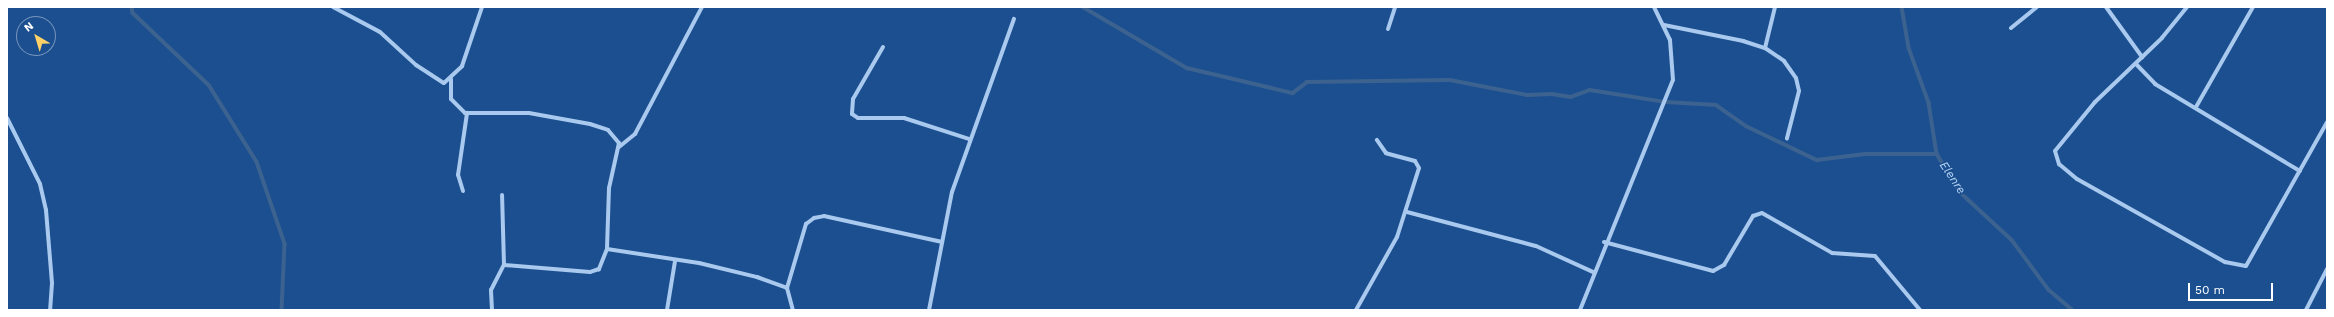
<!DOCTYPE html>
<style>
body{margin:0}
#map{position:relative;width:2334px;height:317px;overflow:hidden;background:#1b4f8f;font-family:"Work Sans",sans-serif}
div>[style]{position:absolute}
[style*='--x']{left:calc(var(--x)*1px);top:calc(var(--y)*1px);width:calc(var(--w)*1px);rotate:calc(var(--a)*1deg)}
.stream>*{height:3.5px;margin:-1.75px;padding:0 1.75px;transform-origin:1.75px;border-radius:1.75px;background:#3c6290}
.minor>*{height:4px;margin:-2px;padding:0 2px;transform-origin:2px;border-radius:2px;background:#a9c9ee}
span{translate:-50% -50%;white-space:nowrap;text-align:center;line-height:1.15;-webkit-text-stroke:3px #1b4f8f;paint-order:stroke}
.water-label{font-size:12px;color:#b5d3f5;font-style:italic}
.frame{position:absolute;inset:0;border:8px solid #fff;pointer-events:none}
.north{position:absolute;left:16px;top:16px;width:40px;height:40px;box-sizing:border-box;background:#1b4f8f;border:1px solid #7695bc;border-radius:50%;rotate:322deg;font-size:11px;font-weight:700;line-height:16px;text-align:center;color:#fff}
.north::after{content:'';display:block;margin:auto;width:14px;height:18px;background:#ffd166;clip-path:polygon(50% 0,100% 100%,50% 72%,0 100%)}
.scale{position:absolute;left:2188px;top:283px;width:85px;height:18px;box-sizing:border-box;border:2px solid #fff;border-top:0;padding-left:5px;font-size:12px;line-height:14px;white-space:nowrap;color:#fff;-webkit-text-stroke:3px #1b4f8f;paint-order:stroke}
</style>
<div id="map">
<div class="stream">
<div style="--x:132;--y:7;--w:6;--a:81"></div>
<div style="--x:133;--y:13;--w:105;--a:43.5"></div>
<div style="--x:209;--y:85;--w:91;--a:58.1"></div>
<div style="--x:257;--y:162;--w:87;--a:71.1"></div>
<div style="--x:285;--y:244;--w:66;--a:92.6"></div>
<div style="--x:1083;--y:7;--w:121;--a:30.4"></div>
<div style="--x:1187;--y:68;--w:109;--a:13.3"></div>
<div style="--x:1293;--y:93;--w:18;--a:-38"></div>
<div style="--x:1307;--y:82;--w:143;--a:-0.8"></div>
<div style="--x:1450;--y:80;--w:78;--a:11"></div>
<div style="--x:1527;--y:95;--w:25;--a:-2"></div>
<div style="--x:1552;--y:94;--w:19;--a:9"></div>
<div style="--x:1571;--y:97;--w:20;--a:-20"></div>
<div style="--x:1590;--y:90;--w:77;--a:9"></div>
<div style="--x:1666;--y:102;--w:50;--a:3.4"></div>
<div style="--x:1716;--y:105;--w:37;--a:35"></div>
<div style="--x:1746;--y:126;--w:79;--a:25.6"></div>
<div style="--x:1817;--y:160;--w:48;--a:-7.1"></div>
<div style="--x:1865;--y:154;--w:72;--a:0"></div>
<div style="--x:1902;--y:7;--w:42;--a:80.3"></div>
<div style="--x:1909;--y:48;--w:59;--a:70"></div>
<div style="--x:1929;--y:103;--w:52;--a:81.1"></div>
<div style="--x:1937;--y:154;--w:44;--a:58.8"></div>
<div style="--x:1960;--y:192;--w:71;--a:42.7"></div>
<div style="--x:2012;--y:240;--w:62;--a:53.5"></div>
<div style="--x:2049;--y:290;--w:31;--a:40"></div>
</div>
<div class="minor">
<div style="--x:333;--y:7;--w:53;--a:28"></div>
<div style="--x:380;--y:32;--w:49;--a:42.5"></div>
<div style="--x:416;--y:65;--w:33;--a:33"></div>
<div style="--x:444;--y:83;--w:25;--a:-43"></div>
<div style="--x:462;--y:66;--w:62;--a:-71.3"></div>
<div style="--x:2106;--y:7;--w:62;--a:54.2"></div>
<div style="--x:2187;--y:7;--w:40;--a:129"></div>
<div style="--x:2162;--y:38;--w:93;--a:136.3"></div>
<div style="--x:2095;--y:102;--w:63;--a:129.2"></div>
<div style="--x:2055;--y:151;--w:14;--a:73"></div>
<div style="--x:2059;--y:164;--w:23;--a:40"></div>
<div style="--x:2077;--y:179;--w:170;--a:29.3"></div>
<div style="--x:2225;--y:262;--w:21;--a:11"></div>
<div style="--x:2246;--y:266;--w:165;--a:-60.6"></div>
<div style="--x:1664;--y:25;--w:81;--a:11.4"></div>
<div style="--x:1743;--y:41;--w:23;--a:18"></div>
<div style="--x:1765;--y:48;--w:23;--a:34"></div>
<div style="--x:1784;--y:61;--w:21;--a:55"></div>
<div style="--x:1796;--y:78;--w:13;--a:77"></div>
<div style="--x:1799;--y:91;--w:49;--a:104.3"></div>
<div style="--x:2011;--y:28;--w:33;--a:-39"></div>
<div style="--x:1388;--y:29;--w:23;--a:-72"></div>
<div style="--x:883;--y:47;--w:60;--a:120"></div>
<div style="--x:853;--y:99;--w:15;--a:94"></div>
<div style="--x:852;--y:114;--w:7;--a:34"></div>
<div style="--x:858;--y:118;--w:46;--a:0"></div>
<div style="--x:904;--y:118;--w:68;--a:17.9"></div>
<div style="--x:1765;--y:48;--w:42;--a:-76.3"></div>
<div style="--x:2136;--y:64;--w:28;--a:46"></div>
<div style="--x:2155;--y:84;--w:169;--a:31"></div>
<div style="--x:451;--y:79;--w:20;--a:90"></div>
<div style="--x:451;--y:99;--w:20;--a:45"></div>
<div style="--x:465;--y:113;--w:64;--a:0"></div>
<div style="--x:529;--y:113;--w:62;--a:10.2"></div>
<div style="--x:590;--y:124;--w:19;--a:18"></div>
<div style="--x:608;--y:130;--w:17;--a:50"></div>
<div style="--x:619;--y:143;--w:46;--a:102.5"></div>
<div style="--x:609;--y:188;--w:61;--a:91.9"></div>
<div style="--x:607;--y:249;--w:22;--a:112"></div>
<div style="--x:599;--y:269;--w:9;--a:162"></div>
<div style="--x:590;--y:272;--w:86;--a:-175.3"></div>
<div style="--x:2196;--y:107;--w:115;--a:-60.3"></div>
<div style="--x:7;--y:118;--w:74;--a:63.4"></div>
<div style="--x:40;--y:184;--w:27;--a:77"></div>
<div style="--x:46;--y:210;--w:73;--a:85.3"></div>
<div style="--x:52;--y:283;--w:27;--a:94"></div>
<div style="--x:619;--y:147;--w:21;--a:-39"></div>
<div style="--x:635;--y:134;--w:144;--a:-62.2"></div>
<div style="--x:463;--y:191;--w:17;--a:-107"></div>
<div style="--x:458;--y:175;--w:63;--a:-81.7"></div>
<div style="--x:1407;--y:212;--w:133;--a:14.8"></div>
<div style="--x:1536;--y:246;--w:63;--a:24.5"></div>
<div style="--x:1604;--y:242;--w:113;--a:14.9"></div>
<div style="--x:1713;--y:271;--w:13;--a:-29"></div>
<div style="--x:1724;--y:265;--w:57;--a:-59.4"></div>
<div style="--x:1753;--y:216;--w:9;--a:-18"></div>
<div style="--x:1762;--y:213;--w:81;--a:29.7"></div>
<div style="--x:1832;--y:253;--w:43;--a:4"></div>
<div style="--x:1875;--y:256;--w:70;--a:50.2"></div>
<div style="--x:607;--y:249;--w:93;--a:8.7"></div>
<div style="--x:699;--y:263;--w:60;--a:13.6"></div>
<div style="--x:757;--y:277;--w:32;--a:20"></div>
<div style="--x:787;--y:288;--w:23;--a:75"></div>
<div style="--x:787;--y:288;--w:67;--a:-73.5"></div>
<div style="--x:806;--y:224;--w:10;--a:-37"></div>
<div style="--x:814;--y:218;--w:10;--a:-11"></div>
<div style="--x:824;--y:216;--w:121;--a:12.4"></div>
<div style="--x:492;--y:310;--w:20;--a:-93"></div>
<div style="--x:491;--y:290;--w:28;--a:-63"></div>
<div style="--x:504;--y:265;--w:70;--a:-91.6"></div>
<div style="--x:667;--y:310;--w:50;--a:-80.7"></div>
<div style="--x:929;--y:310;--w:120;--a:-79"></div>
<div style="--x:952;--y:192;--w:184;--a:-70.3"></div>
<div style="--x:1356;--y:310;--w:84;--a:-60.7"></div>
<div style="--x:1397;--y:237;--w:72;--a:-72.3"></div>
<div style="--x:1419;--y:168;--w:8;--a:-120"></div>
<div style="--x:1415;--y:161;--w:30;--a:-165"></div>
<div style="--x:1386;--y:153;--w:16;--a:-125"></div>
<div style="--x:1580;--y:310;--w:248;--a:-68"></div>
<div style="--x:1673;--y:80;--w:40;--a:-94.3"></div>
<div style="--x:1670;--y:40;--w:37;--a:-116"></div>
<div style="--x:2306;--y:310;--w:46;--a:-62.9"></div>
</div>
<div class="water-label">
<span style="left:1952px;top:178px;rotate:56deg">Elenre</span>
</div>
<div class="frame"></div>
<div class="north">N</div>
<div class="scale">50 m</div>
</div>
